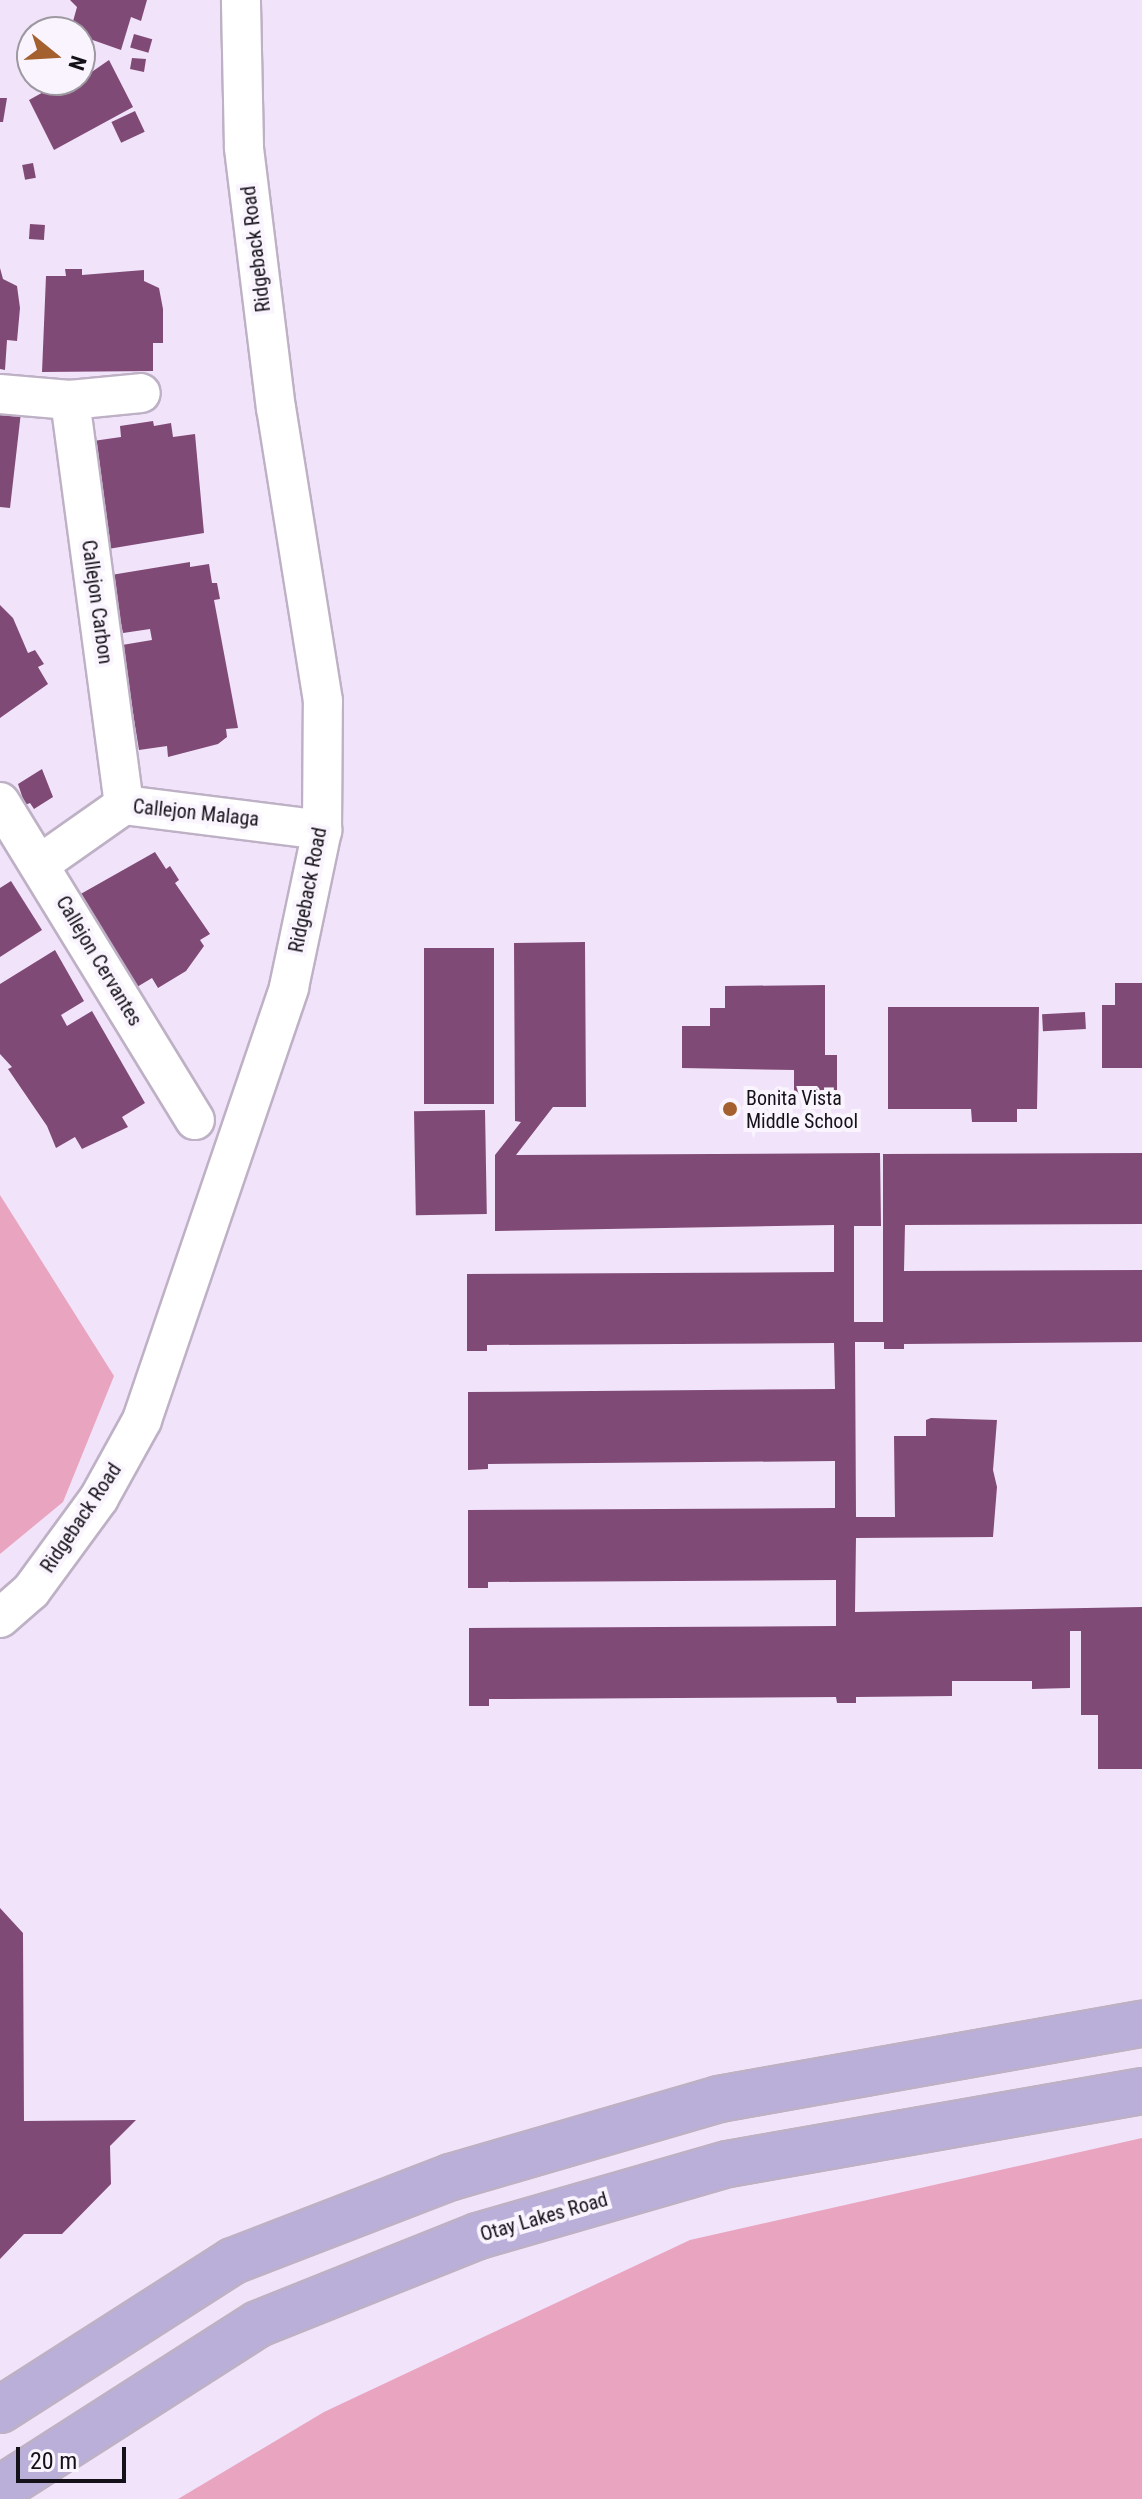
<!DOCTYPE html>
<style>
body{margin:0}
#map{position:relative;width:1142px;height:2499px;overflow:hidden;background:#f1e3f9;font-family:"Roboto Condensed",sans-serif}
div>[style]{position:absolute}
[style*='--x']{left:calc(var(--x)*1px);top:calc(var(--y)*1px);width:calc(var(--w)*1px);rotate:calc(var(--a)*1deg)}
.green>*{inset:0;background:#e9a4bf}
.building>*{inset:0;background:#804a76;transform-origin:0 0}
.roads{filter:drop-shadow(2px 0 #beb1c5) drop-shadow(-2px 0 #beb1c5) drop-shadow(0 2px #beb1c5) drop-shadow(0 -2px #beb1c5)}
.minor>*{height:38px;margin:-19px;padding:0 19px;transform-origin:19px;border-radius:19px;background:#fff}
.major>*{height:44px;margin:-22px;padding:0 22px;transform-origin:22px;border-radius:22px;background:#b9afd9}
.dots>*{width:22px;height:22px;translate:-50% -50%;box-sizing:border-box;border:4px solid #f9f4fd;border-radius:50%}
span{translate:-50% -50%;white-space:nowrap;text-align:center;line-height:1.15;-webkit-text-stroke:8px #f9f4fd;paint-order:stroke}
.street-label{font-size:20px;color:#151118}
.poi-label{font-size:20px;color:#151118}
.left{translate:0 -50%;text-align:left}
.north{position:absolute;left:16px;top:16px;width:80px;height:80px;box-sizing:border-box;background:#f9f4fd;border:2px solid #9e99a1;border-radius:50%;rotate:108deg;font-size:22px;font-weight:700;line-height:32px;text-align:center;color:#151118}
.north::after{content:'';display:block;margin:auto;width:28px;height:36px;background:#a4612f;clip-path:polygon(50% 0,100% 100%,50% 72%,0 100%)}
.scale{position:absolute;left:16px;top:2447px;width:110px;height:36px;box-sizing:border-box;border:4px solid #151118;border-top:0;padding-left:10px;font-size:24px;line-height:28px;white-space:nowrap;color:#151118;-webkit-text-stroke:6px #f9f4fd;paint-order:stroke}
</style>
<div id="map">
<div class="green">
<i style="clip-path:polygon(0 1195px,114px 1376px,63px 1502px,0 1554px)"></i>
<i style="clip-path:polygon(1142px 2138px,1142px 2499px,178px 2499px,324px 2412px,690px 2240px)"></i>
</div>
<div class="building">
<i style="clip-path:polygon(70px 0,147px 0,141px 21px,131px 17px,121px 50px,70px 32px,77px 7px)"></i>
<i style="left:134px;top:34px;width:19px;height:14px;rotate:16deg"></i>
<i style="clip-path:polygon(132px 58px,146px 59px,144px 72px,130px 69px)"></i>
<i style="clip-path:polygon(109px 60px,133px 107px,54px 150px,29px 100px,65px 80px,80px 80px)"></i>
<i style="clip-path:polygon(0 98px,7px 98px,3px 122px,0 122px)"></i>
<i style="left:135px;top:111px;width:23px;height:26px;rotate:65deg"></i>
<i style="left:33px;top:163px;width:15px;height:11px;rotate:79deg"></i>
<i style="left:30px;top:224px;width:15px;height:15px;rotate:4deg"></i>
<i style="clip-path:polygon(0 268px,3px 279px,17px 286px,20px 308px,17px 341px,7px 340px,5px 370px,0 369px)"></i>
<i style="clip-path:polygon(65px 269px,82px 269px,82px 275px,144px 270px,144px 281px,159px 288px,163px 309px,163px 343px,153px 343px,153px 371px,42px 372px,46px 276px,66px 276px)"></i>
<i style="clip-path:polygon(0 410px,21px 412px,10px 508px,0 507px)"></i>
<i style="clip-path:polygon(153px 421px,154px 426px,171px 423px,173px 437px,195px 434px,204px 533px,108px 549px,93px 441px,121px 437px,120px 426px)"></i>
<i style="clip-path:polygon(190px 562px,190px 567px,209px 564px,212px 583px,217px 583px,220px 599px,214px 600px,238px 728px,226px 729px,227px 737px,218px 744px,168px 757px,167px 746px,139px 750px,122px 645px,152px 640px,150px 629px,123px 633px,111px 575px)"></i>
<i style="clip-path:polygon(0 605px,13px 618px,28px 653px,35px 650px,44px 664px,38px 667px,48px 684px,0 718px)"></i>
<i style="clip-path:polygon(42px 769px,53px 797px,34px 809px,30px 803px,25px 805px,18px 784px)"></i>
<i style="clip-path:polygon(155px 852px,166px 869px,170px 866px,179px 880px,175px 883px,210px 934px,200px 940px,204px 946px,186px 971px,158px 988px,152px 978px,127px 993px,70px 900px)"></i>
<i style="clip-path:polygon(11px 881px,42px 930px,0 957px,0 888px)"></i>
<i style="clip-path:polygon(585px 942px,586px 1107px,553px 1107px,516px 1155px,880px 1153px,881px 1226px,854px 1226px,854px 1322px,883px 1322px,883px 1154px,1142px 1153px,1142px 1224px,905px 1225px,904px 1271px,1142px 1270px,1142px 1342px,904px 1344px,904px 1349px,884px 1349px,884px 1342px,855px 1342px,856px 1517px,895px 1517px,894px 1436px,926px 1436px,926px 1420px,931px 1418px,997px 1420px,993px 1470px,997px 1487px,993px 1537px,856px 1538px,855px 1612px,1142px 1607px,1142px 1769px,1098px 1769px,1098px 1715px,1081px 1715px,1081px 1631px,1070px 1631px,1070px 1688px,1032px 1689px,1032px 1681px,952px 1681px,952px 1696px,856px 1697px,856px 1703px,837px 1703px,836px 1697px,489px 1699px,489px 1706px,469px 1706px,469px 1628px,836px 1626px,836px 1580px,488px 1582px,488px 1588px,468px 1588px,468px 1510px,835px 1508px,835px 1461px,488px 1464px,488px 1469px,468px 1470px,468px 1392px,835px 1389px,834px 1343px,487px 1345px,487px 1351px,467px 1351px,467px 1274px,834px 1272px,834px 1225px,495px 1231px,495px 1155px,521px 1122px,515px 1121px,514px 943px)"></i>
<i style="left:494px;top:948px;width:156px;height:70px;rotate:90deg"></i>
<i style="clip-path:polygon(55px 950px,84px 1001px,61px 1015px,67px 1026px,92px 1011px,145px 1103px,122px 1117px,128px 1127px,82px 1149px,75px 1137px,56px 1148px,47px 1126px,8px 1069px,12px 1067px,0 1054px,0 984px)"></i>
<i style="clip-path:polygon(1115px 983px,1142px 983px,1142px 1068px,1102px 1068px,1102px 1005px,1115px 1005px)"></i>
<i style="clip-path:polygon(825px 985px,825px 1055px,837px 1055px,837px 1095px,794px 1096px,794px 1070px,682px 1068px,682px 1026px,710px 1026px,710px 1008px,725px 1008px,725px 986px)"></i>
<i style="clip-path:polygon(888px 1007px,1039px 1007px,1037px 1109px,1017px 1109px,1017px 1122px,972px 1122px,971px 1109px,888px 1109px)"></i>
<i style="left:1085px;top:1012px;width:17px;height:43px;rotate:87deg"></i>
<i style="left:485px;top:1110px;width:104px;height:71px;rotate:89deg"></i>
<i style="clip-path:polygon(0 1908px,23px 1933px,24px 2121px,136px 2120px,110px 2146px,111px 2184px,62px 2234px,24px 2234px,0 2259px)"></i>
</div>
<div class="roads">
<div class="minor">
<i style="--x:0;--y:394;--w:70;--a:4.9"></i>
<i style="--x:70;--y:400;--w:71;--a:-5.6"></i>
<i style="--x:70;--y:400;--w:409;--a:82.4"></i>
<i style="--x:0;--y:802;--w:373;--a:58.5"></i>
<i style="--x:40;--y:864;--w:103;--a:-35.1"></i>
<i style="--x:124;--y:805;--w:200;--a:7.2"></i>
<i style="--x:0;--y:1618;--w:41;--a:-41.1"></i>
<i style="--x:31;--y:1591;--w:115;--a:-53.8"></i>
<i style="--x:99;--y:1498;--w:89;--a:-61.1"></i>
<i style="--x:142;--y:1420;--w:457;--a:-71.2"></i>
<i style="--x:289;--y:987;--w:160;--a:-78.1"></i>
<i style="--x:322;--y:830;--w:129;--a:-89.6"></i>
<i style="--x:323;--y:701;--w:296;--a:-99.1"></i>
<i style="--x:276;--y:409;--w:264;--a:-97"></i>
<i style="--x:244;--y:147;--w:147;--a:-91.2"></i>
</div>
<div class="major">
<i style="--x:0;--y:2410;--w:277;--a:-32.6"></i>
<i style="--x:233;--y:2261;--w:234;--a:-21.1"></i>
<i style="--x:451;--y:2177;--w:279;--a:-16.2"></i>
<i style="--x:719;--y:2099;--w:430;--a:-10.1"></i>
<i style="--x:0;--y:2489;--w:306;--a:-32.6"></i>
<i style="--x:258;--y:2324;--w:237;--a:-21.8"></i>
<i style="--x:478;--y:2236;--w:260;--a:-16.1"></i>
<i style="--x:728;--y:2164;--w:420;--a:-10"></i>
</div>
</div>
<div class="dots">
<i style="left:730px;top:1109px;background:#a4612f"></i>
</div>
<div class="street-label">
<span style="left:256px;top:249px;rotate:-97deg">Ridgeback Road</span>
<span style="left:97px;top:602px;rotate:82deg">Callejon Carbon</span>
<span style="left:196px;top:813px;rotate:6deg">Callejon Malaga</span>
<span style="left:308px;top:890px;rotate:-79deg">Ridgeback Road</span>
<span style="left:99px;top:961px;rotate:59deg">Callejon Cervantes</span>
<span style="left:81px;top:1518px;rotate:-56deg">Ridgeback Road</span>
<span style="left:544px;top:2217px;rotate:-16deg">Otay Lakes Road</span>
</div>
<div class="poi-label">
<span class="left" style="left:746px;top:1110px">Bonita Vista<br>Middle School</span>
</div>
<div class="north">N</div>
<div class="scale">20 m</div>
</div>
